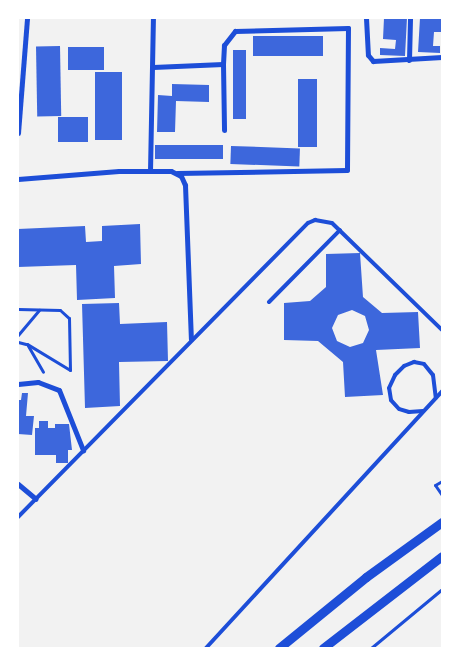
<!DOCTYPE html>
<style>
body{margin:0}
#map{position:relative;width:460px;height:666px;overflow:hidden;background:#f2f2f2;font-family:"Fira Sans Condensed",sans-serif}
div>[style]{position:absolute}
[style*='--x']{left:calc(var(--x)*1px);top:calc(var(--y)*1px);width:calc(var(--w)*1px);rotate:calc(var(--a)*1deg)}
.building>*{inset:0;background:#3d67dc;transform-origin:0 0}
.path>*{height:3px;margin:-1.5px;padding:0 1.5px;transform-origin:1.5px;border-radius:1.5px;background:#1d4ed8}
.service>*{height:4px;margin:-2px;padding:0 2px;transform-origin:2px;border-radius:2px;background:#1d4ed8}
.minor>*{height:5px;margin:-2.5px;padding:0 2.5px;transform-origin:2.5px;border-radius:2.5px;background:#1d4ed8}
.tertiary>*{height:9px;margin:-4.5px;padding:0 4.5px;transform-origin:4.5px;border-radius:4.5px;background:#1d4ed8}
span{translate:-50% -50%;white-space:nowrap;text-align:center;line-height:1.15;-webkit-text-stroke:4px #fff;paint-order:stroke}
.frame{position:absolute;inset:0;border:19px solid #fff;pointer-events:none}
</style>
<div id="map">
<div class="building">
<i style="clip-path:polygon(384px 18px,407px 18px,405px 56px,380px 55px,380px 48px,395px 49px,396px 40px,383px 39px)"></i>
<i style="clip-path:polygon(420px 18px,442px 18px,442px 32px,434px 32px,433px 46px,440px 46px,440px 53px,418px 52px)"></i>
<i style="left:253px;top:36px;width:70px;height:20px"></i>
<i style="left:60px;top:46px;width:70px;height:24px;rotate:89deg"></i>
<i style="left:68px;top:47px;width:36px;height:23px"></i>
<i style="left:233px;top:50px;width:13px;height:69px"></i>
<i style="left:95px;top:72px;width:27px;height:68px"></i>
<i style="left:298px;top:79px;width:19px;height:68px"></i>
<i style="clip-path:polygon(172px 84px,209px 85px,209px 102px,176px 101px,175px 132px,157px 132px,158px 95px,172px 96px)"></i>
<i style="left:58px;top:117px;width:30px;height:25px"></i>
<i style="left:223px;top:145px;width:14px;height:68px;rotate:90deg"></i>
<i style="left:231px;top:146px;width:69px;height:18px;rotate:2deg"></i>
<i style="clip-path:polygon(140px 224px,141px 264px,114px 266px,115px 298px,77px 300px,76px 265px,18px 267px,18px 229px,85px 226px,86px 242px,102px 241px,102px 226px)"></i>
<i style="clip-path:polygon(evenodd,360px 253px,363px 297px,382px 313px,418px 312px,420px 348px,376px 350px,383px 395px,345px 397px,343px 362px,318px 341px,284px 340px,284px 303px,310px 301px,326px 287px,326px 254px,360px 253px,352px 310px,365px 316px,369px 330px,363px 343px,350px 347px,337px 341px,332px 328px,338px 315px,352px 310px)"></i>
<i style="clip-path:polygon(119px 303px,120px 324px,167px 322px,168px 361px,119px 362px,120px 406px,85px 408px,82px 304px)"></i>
<i style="clip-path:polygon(22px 393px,28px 393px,26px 416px,34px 416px,32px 435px,18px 434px,18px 400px,21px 400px)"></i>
<i style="clip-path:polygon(39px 421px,48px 421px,48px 428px,55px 428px,55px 424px,69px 424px,72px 450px,68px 450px,68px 463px,56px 463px,56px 455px,35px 455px,35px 428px,39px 428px)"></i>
</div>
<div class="path">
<i style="--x:18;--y:309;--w:42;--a:1.4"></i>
<i style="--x:60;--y:310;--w:12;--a:42"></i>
<i style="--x:69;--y:318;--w:52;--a:88.9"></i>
<i style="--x:70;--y:370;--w:50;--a:-148.8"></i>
<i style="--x:27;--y:344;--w:32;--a:60"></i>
<i style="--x:18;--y:335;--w:33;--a:-50"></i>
<i style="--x:18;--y:342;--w:8;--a:14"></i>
<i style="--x:442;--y:481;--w:8;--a:150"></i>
<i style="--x:435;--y:485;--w:12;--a:55"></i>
<i style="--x:371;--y:648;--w:92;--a:-39.7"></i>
</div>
<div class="service">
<i style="--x:269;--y:302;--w:101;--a:-45.4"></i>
<i style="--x:423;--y:411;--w:14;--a:176"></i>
<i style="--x:409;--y:412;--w:10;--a:-163"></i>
<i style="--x:399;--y:409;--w:12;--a:-132"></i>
<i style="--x:391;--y:400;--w:12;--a:-99"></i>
<i style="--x:389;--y:388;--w:14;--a:-65"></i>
<i style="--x:395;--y:375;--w:13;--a:-45"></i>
<i style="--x:404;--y:366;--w:11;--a:-22"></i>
<i style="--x:414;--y:362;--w:10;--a:11"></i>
<i style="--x:424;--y:364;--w:14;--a:51"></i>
<i style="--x:433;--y:375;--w:23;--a:83"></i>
<i style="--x:18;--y:517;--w:413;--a:-45.4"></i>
<i style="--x:308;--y:223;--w:8;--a:-23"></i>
<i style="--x:315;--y:220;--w:17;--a:10"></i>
<i style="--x:332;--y:223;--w:153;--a:44.2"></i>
<i style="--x:206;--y:648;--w:349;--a:-47.4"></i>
</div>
<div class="minor">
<i style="--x:366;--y:18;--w:37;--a:87"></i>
<i style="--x:368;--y:55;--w:8;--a:50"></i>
<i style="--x:373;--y:61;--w:69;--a:-3.3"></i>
<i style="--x:409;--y:60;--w:42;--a:-88.6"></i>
<i style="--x:153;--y:67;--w:70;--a:-2.5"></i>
<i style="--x:223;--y:64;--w:66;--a:89.1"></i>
<i style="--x:18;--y:133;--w:115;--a:-85.5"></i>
<i style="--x:150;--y:171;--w:153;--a:-88.9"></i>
<i style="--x:177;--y:173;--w:170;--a:-1"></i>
<i style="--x:347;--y:170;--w:142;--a:-89.6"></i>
<i style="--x:348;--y:28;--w:113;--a:178.5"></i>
<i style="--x:235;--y:31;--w:18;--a:128"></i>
<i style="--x:224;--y:45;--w:19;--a:93"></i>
<i style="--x:18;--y:179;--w:101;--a:-4.5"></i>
<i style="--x:119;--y:171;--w:52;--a:0"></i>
<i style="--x:171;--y:171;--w:11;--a:27"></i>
<i style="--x:181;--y:176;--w:10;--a:66"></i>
<i style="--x:185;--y:185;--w:154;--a:87.8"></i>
<i style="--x:18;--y:384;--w:20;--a:-6"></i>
<i style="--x:38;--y:382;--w:22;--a:21"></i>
<i style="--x:59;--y:390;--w:65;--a:68.2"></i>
<i style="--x:18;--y:484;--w:23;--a:40"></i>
</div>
<div class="tertiary">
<i style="--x:279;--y:648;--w:112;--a:-39.2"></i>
<i style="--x:366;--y:577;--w:94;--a:-35.9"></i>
<i style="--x:323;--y:648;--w:150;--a:-37.7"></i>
</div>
<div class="frame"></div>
</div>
